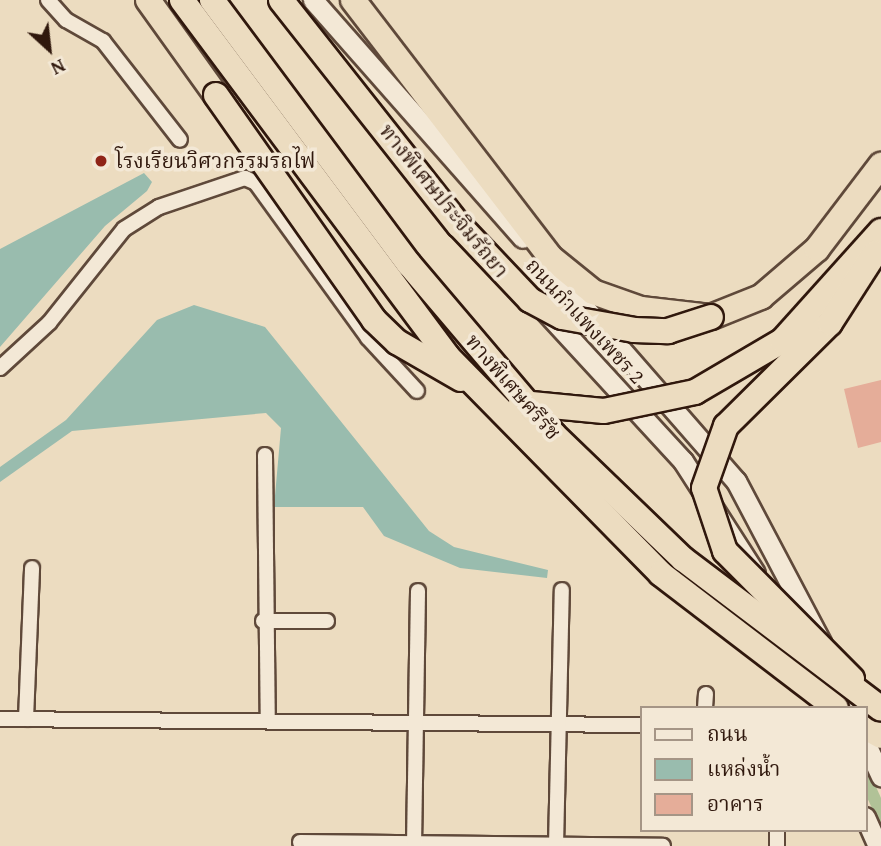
<!DOCTYPE html>
<meta charset="utf-8">
<style>
body{margin:0}
#map{position:relative;width:881px;height:846px;overflow:hidden;background:#ecdcc0;font-family:"Gentium Book Plus","Noto Serif Thai",serif}
div>[style]{position:absolute}
[style*='--x']{left:calc(var(--x)*1px);top:calc(var(--y)*1px);width:calc(var(--w)*1px);rotate:calc(var(--a)*1deg)}
.green>*{inset:0;background:#b1c297}
.water>*{inset:0;background:#99bcae}
.building>*{inset:0;background:#e5ad99}
.roads{filter:drop-shadow(2px 0 #5f493a) drop-shadow(-2px 0 #5f493a) drop-shadow(0 2px #5f493a) drop-shadow(0 -2px #5f493a)}
.minor>*{height:14px;margin:-7px;padding:0 7px;transform-origin:7px;border-radius:7px;background:#f3e8d6}
.secondary>*{height:19px;margin:-9.5px;padding:0 9.5px;transform-origin:9.5px;border-radius:9.5px;background:#f3e8d6}
.motorway>*{height:24px;margin:-12px;padding:0 12px;transform-origin:12px;border-radius:12px;background:#ecdcc0}
.bridges{filter:drop-shadow(2px 0 #30180d) drop-shadow(-2px 0 #30180d) drop-shadow(0 2px #30180d) drop-shadow(0 -2px #30180d)}
.motorway-bridge>*{height:24px;margin:-12px;padding:0 12px;transform-origin:12px;border-radius:12px;background:#ecdcc0}
.dots>*{width:19px;height:19px;translate:-50% -50%;box-sizing:border-box;border:4px solid #f3e8d6;border-radius:50%}
span{translate:-50% -50%;white-space:nowrap;text-align:center;line-height:1.15;-webkit-text-stroke:7px #f3e8d6;paint-order:stroke}
.poi-label{font-size:21px;color:#30180d}
.left{translate:0 -50%;text-align:left}
.street-label{font-size:21px;color:#30180d}
.legend{position:absolute;left:640px;top:706px;width:228px;height:126px;box-sizing:border-box;background:#f3e8d6;border:2px solid #a59586;margin:0;padding:9px 12px;list-style:none;font-size:21px;color:#30180d}
.legend li{display:flex;align-items:center;gap:14px;height:35px}
.legend b{width:35px;border:2px solid #a59586}
.north{position:absolute;left:14px;top:14px;width:70px;height:70px;-webkit-text-stroke:5px #f3e8d6;paint-order:stroke;rotate:153deg;font-size:19px;font-weight:700;line-height:28px;text-align:center;color:#30180d}
.north::after{content:'';display:block;margin:auto;width:24px;height:32px;background:#30180d;clip-path:polygon(50% 0,100% 100%,50% 72%,0 100%)}
</style>
<div id="map">
<div class="green">
<i style="clip-path:polygon(865px 762px,881px 798px,881px 828px,865px 793px)"></i>
</div>
<div class="water">
<i style="clip-path:polygon(144px 173px,152px 182px,147px 191px,105px 226px,0 347px,0 249px)"></i>
<i style="clip-path:polygon(194px 305px,265px 327px,429px 531px,454px 547px,548px 570px,547px 578px,460px 568px,384px 536px,363px 507px,274px 507px,281px 428px,266px 413px,72px 431px,0 482px,0 467px,66px 420px,157px 320px)"></i>
</div>
<div class="building">
<i style="clip-path:polygon(881px 380px,881px 442px,858px 448px,844px 389px)"></i>
</div>
<div class="roads">
<div class="minor">
<i style="--x:48;--y:0;--w:27;--a:48"></i>
<i style="--x:66;--y:20;--w:43;--a:29.6"></i>
<i style="--x:103;--y:41;--w:125;--a:52.1"></i>
<i style="--x:0;--y:368;--w:67;--a:-42.6"></i>
<i style="--x:49;--y:323;--w:120;--a:-51.4"></i>
<i style="--x:124;--y:229;--w:41;--a:-32.2"></i>
<i style="--x:159;--y:207;--w:91;--a:-18.6"></i>
<i style="--x:245;--y:178;--w:12;--a:24"></i>
<i style="--x:256;--y:183;--w:191;--a:54.1"></i>
<i style="--x:368;--y:338;--w:72;--a:47.2"></i>
<i style="--x:265;--y:455;--w:266;--a:89.4"></i>
<i style="--x:263;--y:621;--w:64;--a:0"></i>
<i style="--x:705;--y:708;--w:14;--a:-86"></i>
<i style="--x:0;--y:719;--w:641;--a:0.54"></i>
<i style="--x:26;--y:719;--w:151;--a:-87.7"></i>
<i style="--x:300;--y:842;--w:363;--a:0.6"></i>
<i style="--x:414;--y:846;--w:255;--a:-89.1"></i>
<i style="--x:556;--y:846;--w:256;--a:-88.7"></i>
<i style="--x:777;--y:846;--w:16;--a:-90"></i>
</div>
<div class="secondary">
<i style="--x:313;--y:0;--w:317;--a:48.6"></i>
<i style="--x:550;--y:268;--w:283;--a:48.9"></i>
<i style="--x:736;--y:481;--w:184;--a:62.2"></i>
<i style="--x:545;--y:311;--w:204;--a:47.4"></i>
<i style="--x:683;--y:461;--w:133;--a:57.3"></i>
<i style="--x:835;--y:675;--w:36;--a:66"></i>
<i style="--x:865;--y:742;--w:38;--a:65"></i>
<i style="--x:865;--y:817;--w:32;--a:66"></i>
</div>
<div class="motorway">
<i style="--x:148;--y:0;--w:117;--a:54.4"></i>
<i style="--x:353;--y:0;--w:324;--a:52.5"></i>
<i style="--x:550;--y:257;--w:55;--a:39.1"></i>
<i style="--x:593;--y:292;--w:51;--a:19.5"></i>
<i style="--x:641;--y:309;--w:70;--a:6.5"></i>
<i style="--x:711;--y:317;--w:54;--a:-21.8"></i>
<i style="--x:761;--y:297;--w:74;--a:-40.6"></i>
<i style="--x:817;--y:249;--w:106;--a:-52.7"></i>
<i style="--x:865;--y:727;--w:18;--a:29"></i>
</div>
</div>
<div class="bridges">
<div class="motorway-bridge">
<i style="--x:182;--y:0;--w:444;--a:53.3"></i>
<i style="--x:447;--y:356;--w:305;--a:45.5"></i>
<i style="--x:661;--y:574;--w:220;--a:37.4"></i>
<i style="--x:212;--y:0;--w:329;--a:53.3"></i>
<i style="--x:409;--y:264;--w:224;--a:49.7"></i>
<i style="--x:554;--y:435;--w:179;--a:43.9"></i>
<i style="--x:683;--y:559;--w:248;--a:37.1"></i>
<i style="--x:281;--y:0;--w:287;--a:51.7"></i>
<i style="--x:459;--y:225;--w:103;--a:46.6"></i>
<i style="--x:530;--y:300;--w:36;--a:28"></i>
<i style="--x:562;--y:317;--w:73;--a:10.2"></i>
<i style="--x:634;--y:330;--w:34;--a:2"></i>
<i style="--x:668;--y:331;--w:45;--a:-18"></i>
<i style="--x:216;--y:95;--w:275;--a:54.9"></i>
<i style="--x:374;--y:320;--w:32;--a:44"></i>
<i style="--x:397;--y:342;--w:74;--a:30"></i>
<i style="--x:521;--y:403;--w:83;--a:5.5"></i>
<i style="--x:604;--y:411;--w:93;--a:-11.8"></i>
<i style="--x:695;--y:392;--w:101;--a:-30.4"></i>
<i style="--x:782;--y:341;--w:148;--a:-48"></i>
<i style="--x:852;--y:679;--w:180;--a:-134.8"></i>
<i style="--x:725;--y:551;--w:66;--a:-108.4"></i>
<i style="--x:704;--y:488;--w:66;--a:-70.5"></i>
<i style="--x:726;--y:426;--w:146;--a:-44.7"></i>
<i style="--x:830;--y:323;--w:83;--a:-57.3"></i>
</div>
</div>
<div class="dots">
<i style="left:101px;top:161px;background:#8f2418"></i>
</div>
<div class="poi-label">
<span class="left" style="left:115px;top:161px">โรงเรียนวิศวกรรมรถไฟ</span>
</div>
<div class="street-label">
<span style="left:444px;top:201px;rotate:51deg">ทางพิเศษประจิมรัถยา</span>
<span style="left:585px;top:321px;rotate:47deg">ถนนกำแพงเพชร 2</span>
<span style="left:513px;top:387px;rotate:49deg">ทางพิเศษศรีรัช</span>
</div>
<ul class="legend">
<li><b style="height:9px;background:#f3e8d6"></b>ถนน</li>
<li><b style="height:19px;background:#99bcae"></b>แหล่งน้ำ</li>
<li><b style="height:19px;background:#e5ad99"></b>อาคาร</li>
</ul>
<div class="north">N</div>
</div>
